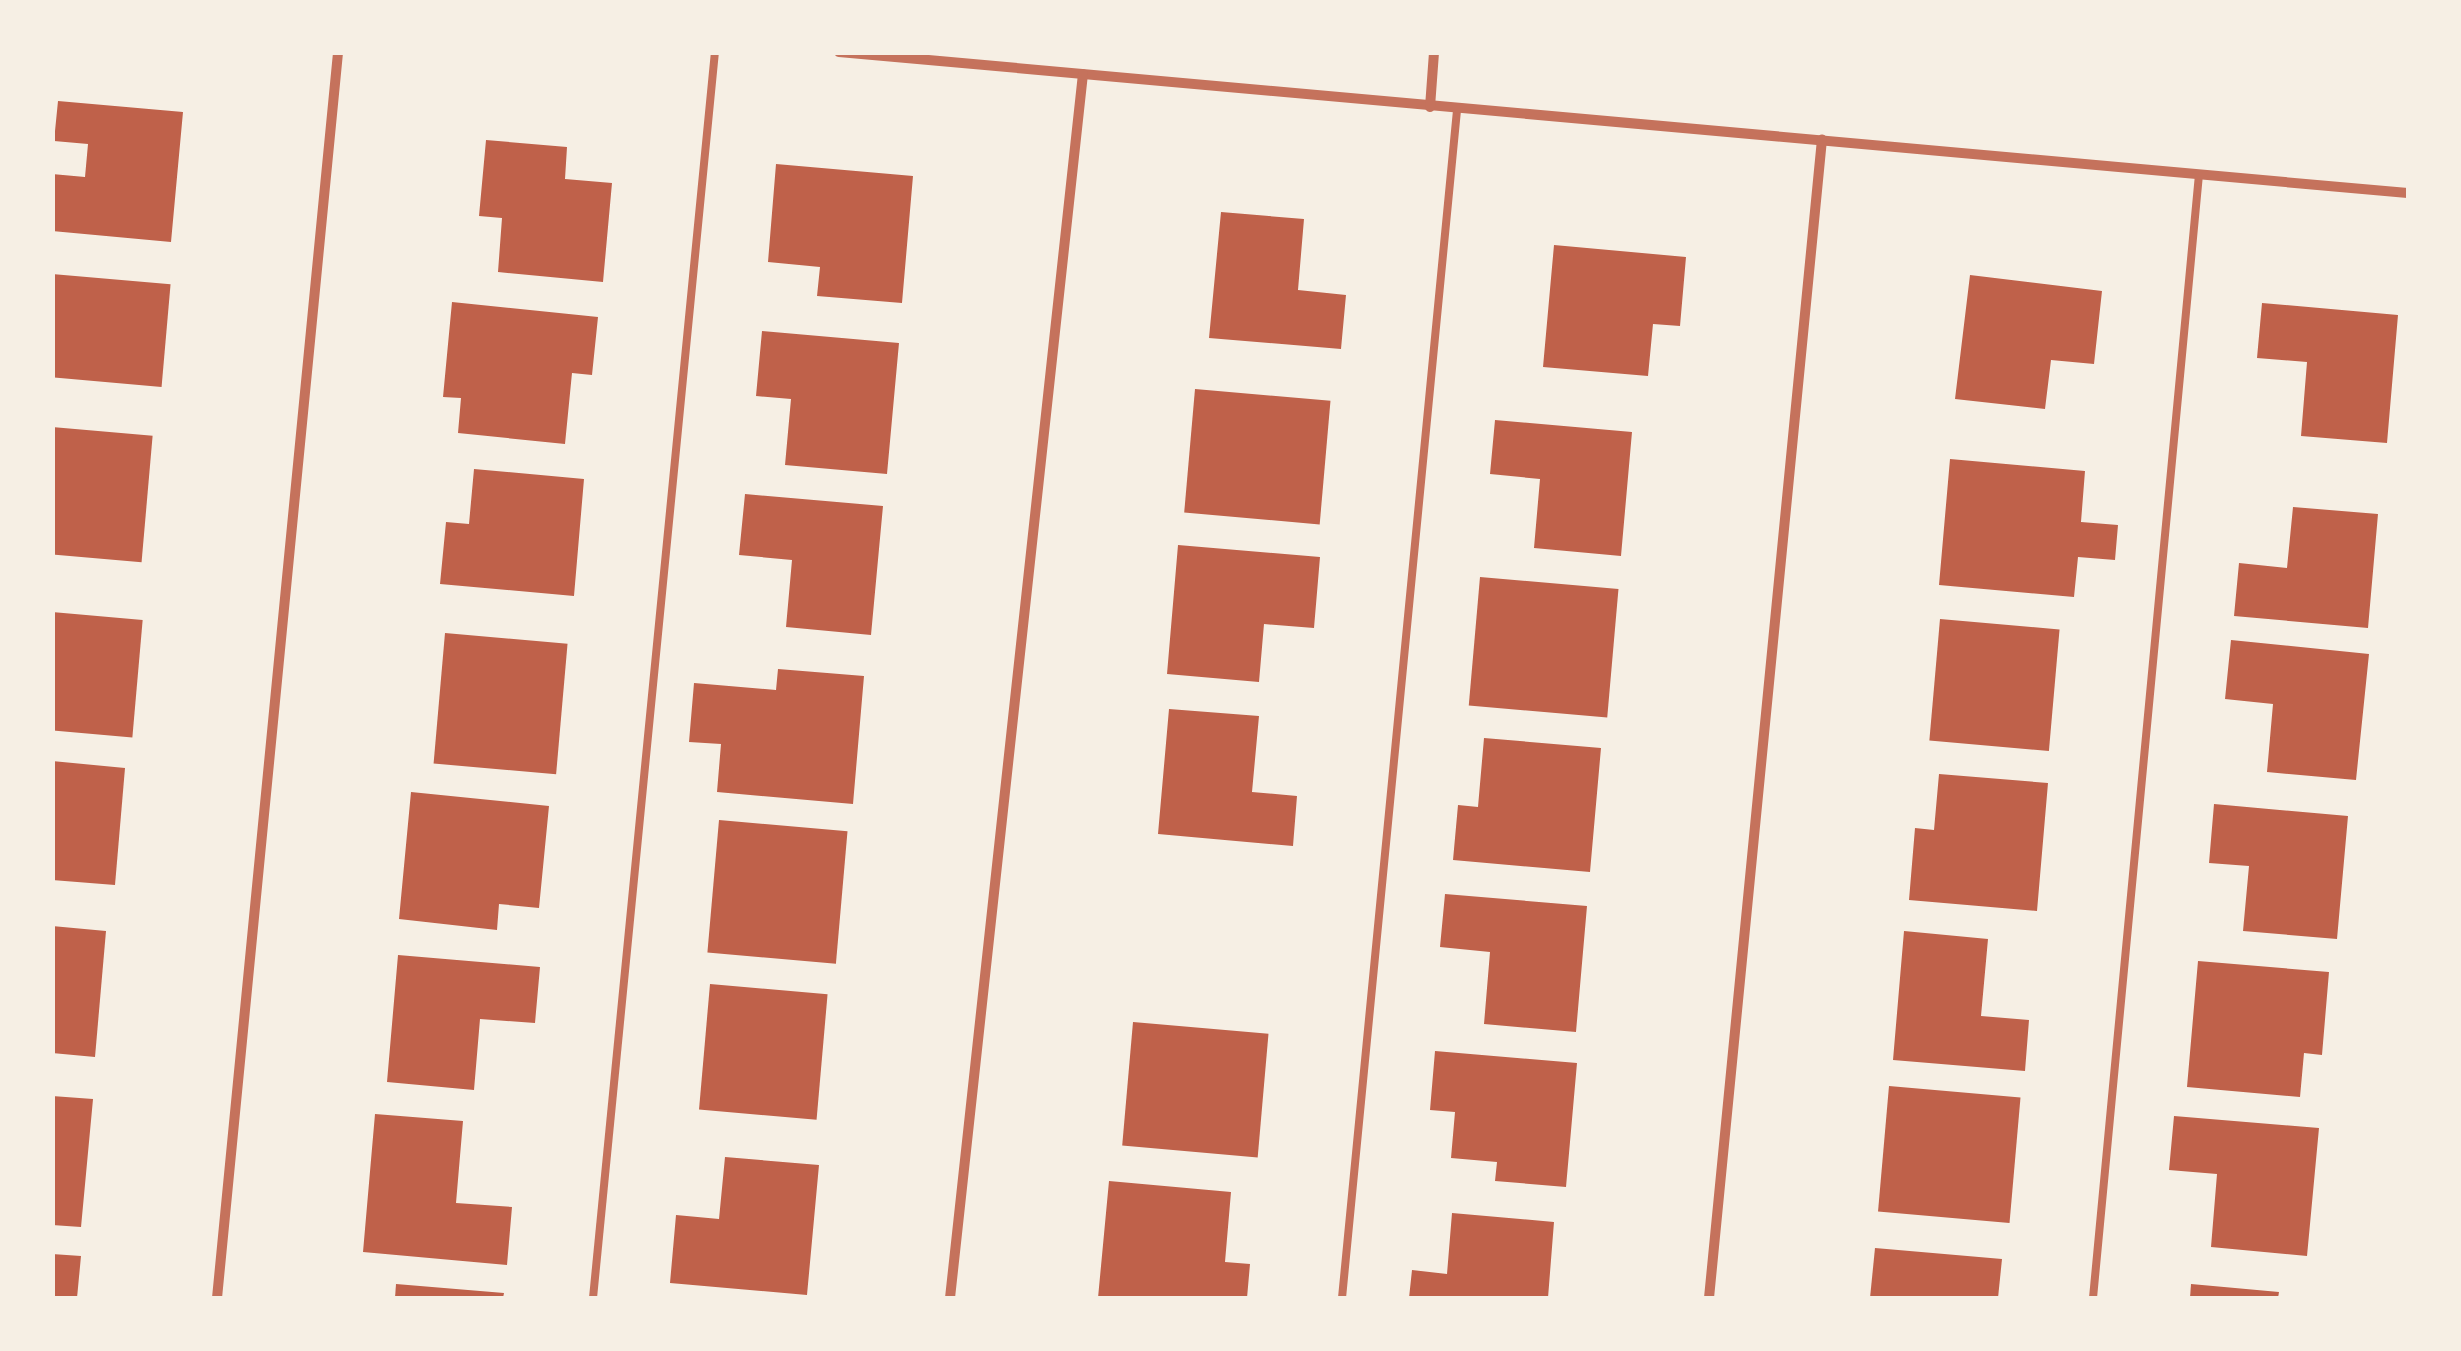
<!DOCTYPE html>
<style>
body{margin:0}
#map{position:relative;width:2461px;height:1351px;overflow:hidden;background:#f6efe4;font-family:Rubik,sans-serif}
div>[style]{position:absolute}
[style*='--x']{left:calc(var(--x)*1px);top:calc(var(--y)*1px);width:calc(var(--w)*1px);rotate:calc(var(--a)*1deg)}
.building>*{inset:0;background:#bf614a;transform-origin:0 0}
.service>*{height:8px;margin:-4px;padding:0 4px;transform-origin:4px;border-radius:4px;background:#c5725c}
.minor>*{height:10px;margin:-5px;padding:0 5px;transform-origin:5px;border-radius:5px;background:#c5725c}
span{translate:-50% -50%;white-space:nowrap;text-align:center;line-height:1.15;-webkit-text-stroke:8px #f6efe4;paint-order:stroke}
.frame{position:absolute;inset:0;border:55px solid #f6efe4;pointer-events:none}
</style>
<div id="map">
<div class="building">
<i style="clip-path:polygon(58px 101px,183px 112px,171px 242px,52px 231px,52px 174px,85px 177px,88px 144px,54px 141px)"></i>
<i style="clip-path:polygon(486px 140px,567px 147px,565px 179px,612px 183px,603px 282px,498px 272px,502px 218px,479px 216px)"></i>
<i style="clip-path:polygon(776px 164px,913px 176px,902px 303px,817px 296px,820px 267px,768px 262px)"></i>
<i style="clip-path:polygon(1221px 212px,1304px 219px,1298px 290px,1346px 295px,1341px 349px,1209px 338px)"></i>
<i style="clip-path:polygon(1554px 245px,1686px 257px,1680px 326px,1653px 324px,1648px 376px,1543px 367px)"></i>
<i style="left:52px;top:274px;width:119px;height:103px;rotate:5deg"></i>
<i style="clip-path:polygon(1970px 275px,2102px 291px,2094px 364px,2051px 360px,2045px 409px,1955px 399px)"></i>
<i style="clip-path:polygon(452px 302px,598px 317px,592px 375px,572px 373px,565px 444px,458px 433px,461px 398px,443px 397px)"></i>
<i style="clip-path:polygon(2262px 303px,2398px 315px,2387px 443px,2301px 436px,2307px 362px,2257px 358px)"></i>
<i style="clip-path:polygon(762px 331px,899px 343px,887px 474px,785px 465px,791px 399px,756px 396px)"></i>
<i style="left:1195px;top:389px;width:136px;height:124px;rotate:5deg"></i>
<i style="clip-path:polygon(1495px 420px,1632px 432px,1621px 556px,1534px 548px,1540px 479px,1490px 474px)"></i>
<i style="left:52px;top:427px;width:101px;height:127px;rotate:5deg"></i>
<i style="clip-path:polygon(1950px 459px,2085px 471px,2081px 522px,2118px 525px,2115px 560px,2078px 557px,2074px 597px,1939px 585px)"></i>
<i style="clip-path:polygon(474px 469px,584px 479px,574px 596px,440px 584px,446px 522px,469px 524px)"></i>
<i style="clip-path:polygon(745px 494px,883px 506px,871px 635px,786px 627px,792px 560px,739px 555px)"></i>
<i style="clip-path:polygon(2293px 507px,2378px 514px,2368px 628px,2234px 616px,2239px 563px,2287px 568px)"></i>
<i style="clip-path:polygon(1178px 545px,1320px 557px,1314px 628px,1264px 624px,1259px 682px,1167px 674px)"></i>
<i style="left:1480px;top:577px;width:139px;height:129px;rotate:5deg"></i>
<i style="left:52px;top:612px;width:91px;height:118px;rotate:5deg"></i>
<i style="left:1940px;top:619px;width:120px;height:122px;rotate:5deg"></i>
<i style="left:445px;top:633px;width:123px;height:131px;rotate:5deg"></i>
<i style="clip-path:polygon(2231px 640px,2369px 654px,2356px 780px,2267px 772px,2273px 704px,2225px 699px)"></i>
<i style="clip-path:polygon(778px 669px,864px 676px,853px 804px,717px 792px,721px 744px,689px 742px,694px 683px,776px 690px)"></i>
<i style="clip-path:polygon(1169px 709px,1259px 716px,1252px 792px,1297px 796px,1293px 846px,1158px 834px)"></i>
<i style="clip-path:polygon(1484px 738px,1601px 748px,1590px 872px,1453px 860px,1458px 805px,1478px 807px)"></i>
<i style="clip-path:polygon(52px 761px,125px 768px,115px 885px,52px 880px)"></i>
<i style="clip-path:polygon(1939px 774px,2048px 783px,2037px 911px,1909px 900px,1915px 828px,1934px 830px)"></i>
<i style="clip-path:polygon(411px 792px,549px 806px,539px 908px,499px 904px,497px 930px,399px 919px)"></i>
<i style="clip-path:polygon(2214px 804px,2348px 816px,2337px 939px,2243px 931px,2249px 866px,2209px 863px)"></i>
<i style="left:719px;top:820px;width:129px;height:133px;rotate:5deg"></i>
<i style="clip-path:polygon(1445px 894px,1587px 906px,1576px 1032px,1484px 1024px,1490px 952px,1440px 947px)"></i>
<i style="clip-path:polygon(52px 926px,106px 931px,95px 1057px,52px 1053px)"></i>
<i style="clip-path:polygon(1904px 931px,1988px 939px,1981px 1016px,2029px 1020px,2025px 1071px,1893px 1060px)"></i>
<i style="clip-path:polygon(398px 955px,540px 967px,535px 1023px,480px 1019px,474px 1090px,387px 1082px)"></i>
<i style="clip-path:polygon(2198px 961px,2329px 972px,2322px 1055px,2304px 1053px,2300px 1097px,2187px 1087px)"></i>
<i style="left:710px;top:984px;width:118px;height:126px;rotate:5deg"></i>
<i style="left:1133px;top:1022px;width:136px;height:124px;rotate:5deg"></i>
<i style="clip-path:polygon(1435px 1051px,1577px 1063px,1566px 1187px,1495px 1181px,1497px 1162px,1451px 1158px,1455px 1112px,1430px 1110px)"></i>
<i style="left:1889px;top:1086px;width:132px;height:126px;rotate:5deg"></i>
<i style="clip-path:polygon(52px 1096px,93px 1099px,81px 1227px,52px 1225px)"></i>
<i style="clip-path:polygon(375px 1114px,463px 1121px,456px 1203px,512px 1207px,507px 1265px,363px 1252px)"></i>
<i style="clip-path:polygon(2174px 1116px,2319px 1128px,2307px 1256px,2211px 1247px,2217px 1174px,2169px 1170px)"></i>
<i style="clip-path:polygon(725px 1157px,819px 1165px,807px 1295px,670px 1283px,676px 1215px,719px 1219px)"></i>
<i style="clip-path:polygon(1109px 1181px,1231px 1192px,1225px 1262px,1250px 1264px,1247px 1298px,1098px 1298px)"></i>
<i style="clip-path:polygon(1452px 1213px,1554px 1222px,1548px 1298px,1409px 1298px,1412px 1270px,1447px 1274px)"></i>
<i style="clip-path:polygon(1875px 1248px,2002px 1259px,1998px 1298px,1870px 1298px)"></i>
<i style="clip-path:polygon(52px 1254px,81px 1256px,77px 1298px,52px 1298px)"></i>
<i style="clip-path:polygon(396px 1284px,504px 1293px,503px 1298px,395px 1298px)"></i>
<i style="clip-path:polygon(2191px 1284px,2279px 1292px,2278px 1298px,2190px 1298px)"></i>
</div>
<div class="service">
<i style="--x:593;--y:1298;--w:1252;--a:-84.41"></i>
<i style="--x:1342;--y:1298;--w:1194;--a:-84.47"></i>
<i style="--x:2093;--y:1298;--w:1128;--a:-84.61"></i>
</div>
<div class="minor">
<i style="--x:839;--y:52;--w:1575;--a:5.14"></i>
<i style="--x:1430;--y:107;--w:55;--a:-85.8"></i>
<i style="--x:217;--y:1298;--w:1252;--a:-84.45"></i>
<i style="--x:950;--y:1298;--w:1231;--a:-83.8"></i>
<i style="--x:1709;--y:1298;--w:1164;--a:-84.43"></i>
</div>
<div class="frame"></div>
</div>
